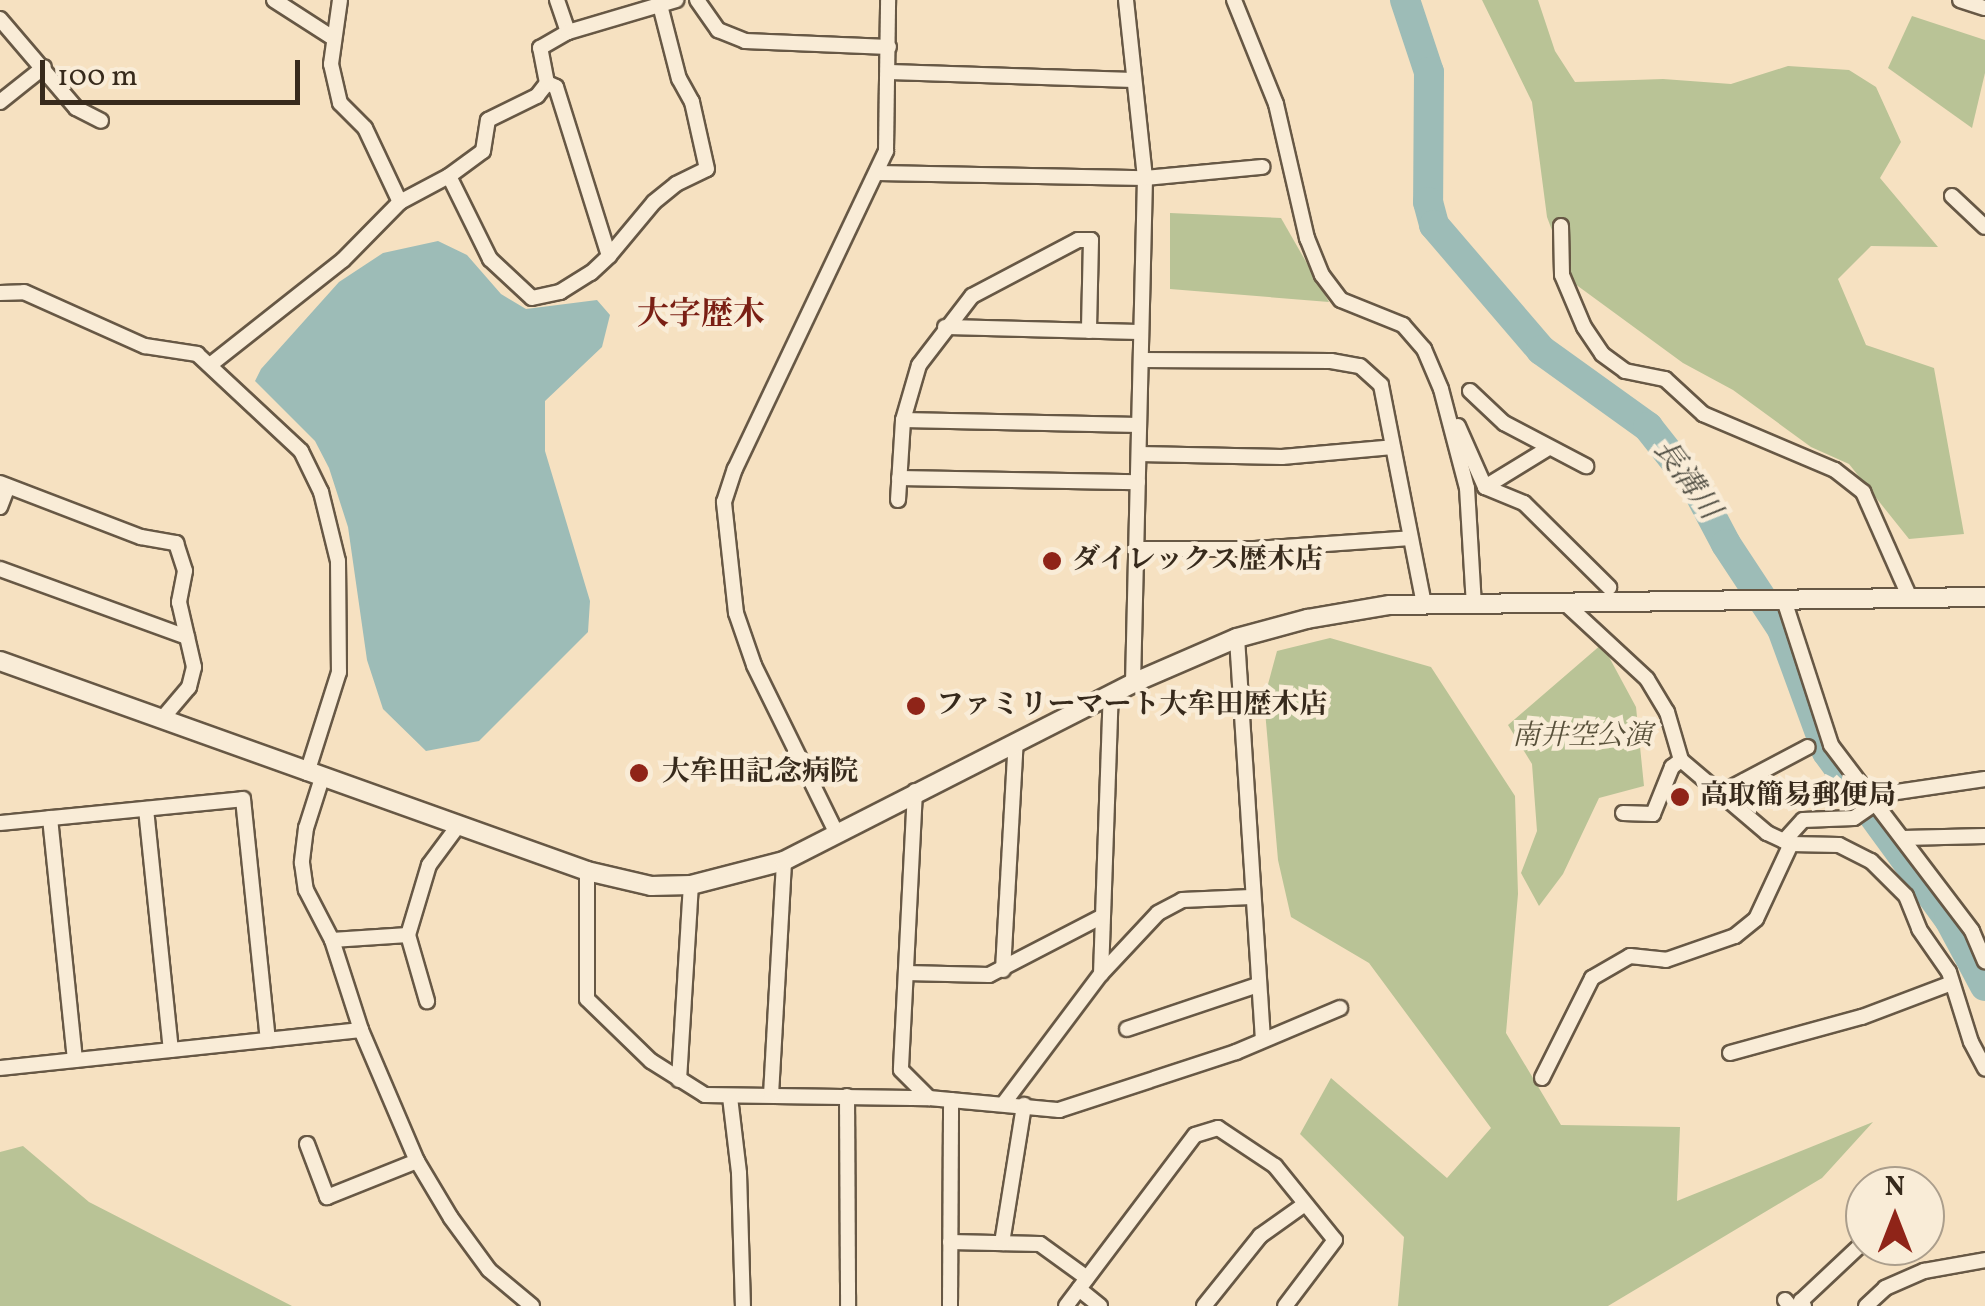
<!DOCTYPE html>
<meta charset="utf-8">
<style>
body{margin:0}
#map{position:relative;width:1985px;height:1306px;overflow:hidden;background:#f6e1c1;font-family:Vollkorn,"Noto Serif JP",serif}
div>[style]{position:absolute}
[style*='--x']{left:calc(var(--x)*1px);top:calc(var(--y)*1px);width:calc(var(--w)*1px);rotate:calc(var(--a)*1deg)}
.green>*{inset:0;background:#b9c396}
.water>*{inset:0;background:#9dbcb7}
.river>*{height:30px;margin:-15px;padding:0 15px;transform-origin:15px;border-radius:15px;background:#9dbcb7}
.roads{filter:drop-shadow(2px 0 #675845) drop-shadow(-2px 0 #675845) drop-shadow(0 2px #675845) drop-shadow(0 -2px #675845)}
.minor>*{height:14px;margin:-7px;padding:0 7px;transform-origin:7px;border-radius:7px;background:#f9ecd7}
.tertiary>*{height:18px;margin:-9px;padding:0 9px;transform-origin:9px;border-radius:9px;background:#f9ecd7}
.dots>*{width:28px;height:28px;translate:-50% -50%;box-sizing:border-box;border:5px solid #f9ecd7;border-radius:50%}
span{translate:-50% -50%;white-space:nowrap;text-align:center;line-height:1.15;-webkit-text-stroke:9px #f9ecd7;paint-order:stroke}
.poi-label{font-size:28px;color:#372a1c;font-weight:700}
.left{translate:0 -50%;text-align:left}
.park-label{font-size:28px;color:#58503a;font-style:italic}
.water-label{font-size:30px;color:#504e43;font-style:italic}
.quarter-label{font-size:32px;color:#7a1f14;font-weight:700}
.north{position:absolute;left:1845px;top:1166px;width:100px;height:100px;box-sizing:border-box;background:#f9ecd7;border:2px solid #ab9e8c;border-radius:50%;rotate:0deg;font-size:28px;font-weight:700;line-height:40px;text-align:center;color:#372a1c}
.north::after{content:'';display:block;margin:auto;width:35px;height:45px;background:#8f2418;clip-path:polygon(50% 0,100% 100%,50% 72%,0 100%)}
.scale{position:absolute;left:40px;top:60px;width:260px;height:45px;box-sizing:border-box;border:5px solid #372a1c;border-top:0;padding-left:12px;font-size:30px;line-height:35px;white-space:nowrap;color:#372a1c;-webkit-text-stroke:8px #f9ecd7;paint-order:stroke}
</style>
<div id="map">
<div class="green">
<i style="clip-path:polygon(1482px 0,1538px 0,1555px 51px,1575px 82px,1663px 79px,1731px 84px,1788px 66px,1849px 70px,1876px 87px,1901px 142px,1880px 178px,1938px 247px,1871px 246px,1838px 279px,1866px 345px,1934px 368px,1964px 534px,1909px 539px,1849px 464px,1811px 447px,1733px 390px,1683px 363px,1571px 281px,1547px 217px,1532px 102px)"></i>
<i style="clip-path:polygon(1912px 16px,1985px 40px,1985px 73px,1972px 128px,1888px 68px)"></i>
<i style="clip-path:polygon(1170px 213px,1281px 218px,1329px 302px,1170px 289px)"></i>
<i style="clip-path:polygon(1330px 638px,1431px 667px,1515px 796px,1518px 894px,1506px 1033px,1561px 1125px,1680px 1127px,1677px 1201px,1873px 1122px,1822px 1178px,1608px 1306px,1398px 1306px,1404px 1237px,1300px 1134px,1331px 1078px,1447px 1178px,1491px 1128px,1369px 963px,1291px 917px,1278px 860px,1264px 699px,1277px 651px)"></i>
<i style="clip-path:polygon(1602px 644px,1636px 707px,1644px 786px,1599px 798px,1563px 874px,1539px 906px,1521px 873px,1537px 831px,1532px 764px,1508px 725px)"></i>
<i style="clip-path:polygon(23px 1146px,89px 1202px,292px 1306px,0 1306px,0 1152px)"></i>
</div>
<div class="water">
<i style="clip-path:polygon(438px 241px,467px 255px,501px 294px,526px 309px,597px 300px,610px 315px,602px 347px,545px 401px,545px 451px,590px 601px,588px 632px,479px 741px,426px 751px,383px 709px,367px 660px,348px 527px,329px 468px,315px 441px,255px 381px,261px 369px,339px 282px,383px 253px)"></i>
</div>
<div class="river">
<i style="--x:1405;--y:0;--w:76;--a:71.6"></i>
<i style="--x:1429;--y:72;--w:130;--a:90.4"></i>
<i style="--x:1428;--y:202;--w:24;--a:75"></i>
<i style="--x:1434;--y:225;--w:165;--a:49.4"></i>
<i style="--x:1541;--y:350;--w:132;--a:35.7"></i>
<i style="--x:1648;--y:427;--w:79;--a:51.7"></i>
<i style="--x:1697;--y:489;--w:62;--a:62.2"></i>
<i style="--x:1726;--y:544;--w:102;--a:56.6"></i>
<i style="--x:1782;--y:629;--w:131;--a:69.9"></i>
<i style="--x:1827;--y:752;--w:207;--a:53.9"></i>
<i style="--x:1949;--y:919;--w:76;--a:61.8"></i>
</div>
<div class="roads">
<div class="minor">
<i style="--x:274;--y:0;--w:70;--a:32.8"></i>
<i style="--x:340;--y:0;--w:65;--a:98"></i>
<i style="--x:331;--y:64;--w:40;--a:77"></i>
<i style="--x:340;--y:103;--w:35;--a:45"></i>
<i style="--x:365;--y:128;--w:82;--a:64.7"></i>
<i style="--x:557;--y:0;--w:34;--a:71"></i>
<i style="--x:697;--y:0;--w:37;--a:55"></i>
<i style="--x:718;--y:30;--w:29;--a:22"></i>
<i style="--x:745;--y:41;--w:144;--a:2.4"></i>
<i style="--x:1126;--y:0;--w:179;--a:83.9"></i>
<i style="--x:1145;--y:178;--w:505;--a:91.36"></i>
<i style="--x:1234;--y:0;--w:112;--a:68"></i>
<i style="--x:1276;--y:104;--w:138;--a:77"></i>
<i style="--x:1307;--y:238;--w:40;--a:68"></i>
<i style="--x:1322;--y:275;--w:31;--a:53"></i>
<i style="--x:1341;--y:300;--w:67;--a:22"></i>
<i style="--x:1403;--y:325;--w:32;--a:49"></i>
<i style="--x:1424;--y:349;--w:43;--a:67"></i>
<i style="--x:1441;--y:389;--w:102;--a:75.3"></i>
<i style="--x:1467;--y:488;--w:117;--a:86.6"></i>
<i style="--x:1960;--y:0;--w:26;--a:18"></i>
<i style="--x:0;--y:19;--w:117;--a:49.5"></i>
<i style="--x:76;--y:108;--w:28;--a:27"></i>
<i style="--x:889;--y:72;--w:245;--a:1.9"></i>
<i style="--x:0;--y:102;--w:56;--a:-38.5"></i>
<i style="--x:878;--y:173;--w:267;--a:1.1"></i>
<i style="--x:1145;--y:178;--w:118;--a:-5.4"></i>
<i style="--x:449;--y:176;--w:42;--a:-36.3"></i>
<i style="--x:483;--y:151;--w:31;--a:-81"></i>
<i style="--x:488;--y:120;--w:55;--a:-26.1"></i>
<i style="--x:537;--y:96;--w:16;--a:-52"></i>
<i style="--x:1952;--y:196;--w:45;--a:43.2"></i>
<i style="--x:1561;--y:226;--w:49;--a:88.8"></i>
<i style="--x:1562;--y:275;--w:56;--a:67.1"></i>
<i style="--x:1584;--y:327;--w:32;--a:56"></i>
<i style="--x:1602;--y:354;--w:29;--a:36"></i>
<i style="--x:1625;--y:371;--w:41;--a:11.3"></i>
<i style="--x:1665;--y:379;--w:52;--a:42.6"></i>
<i style="--x:1703;--y:414;--w:143;--a:23"></i>
<i style="--x:1835;--y:470;--w:36;--a:38"></i>
<i style="--x:1863;--y:492;--w:116;--a:66.1"></i>
<i style="--x:609;--y:256;--w:70;--a:-50.2"></i>
<i style="--x:654;--y:202;--w:28;--a:-39"></i>
<i style="--x:676;--y:184;--w:34;--a:-26"></i>
<i style="--x:707;--y:169;--w:69;--a:-102.6"></i>
<i style="--x:692;--y:102;--w:26;--a:-119"></i>
<i style="--x:679;--y:79;--w:76;--a:-104.4"></i>
<i style="--x:0;--y:293;--w:24;--a:-2"></i>
<i style="--x:24;--y:292;--w:133;--a:24.1"></i>
<i style="--x:145;--y:346;--w:53;--a:8.7"></i>
<i style="--x:197;--y:354;--w:142;--a:43"></i>
<i style="--x:301;--y:451;--w:46;--a:64"></i>
<i style="--x:321;--y:492;--w:71;--a:76.2"></i>
<i style="--x:338;--y:561;--w:111;--a:89.5"></i>
<i style="--x:339;--y:672;--w:106;--a:107.6"></i>
<i style="--x:945;--y:327;--w:196;--a:1.5"></i>
<i style="--x:1141;--y:360;--w:190;--a:0.3"></i>
<i style="--x:1331;--y:361;--w:29;--a:10"></i>
<i style="--x:1360;--y:366;--w:28;--a:42"></i>
<i style="--x:1381;--y:385;--w:224;--a:78.9"></i>
<i style="--x:210;--y:365;--w:169;--a:-38.3"></i>
<i style="--x:343;--y:260;--w:81;--a:-45.5"></i>
<i style="--x:400;--y:202;--w:55;--a:-28"></i>
<i style="--x:449;--y:176;--w:93;--a:63.7"></i>
<i style="--x:490;--y:259;--w:57;--a:42.9"></i>
<i style="--x:532;--y:298;--w:29;--a:-12"></i>
<i style="--x:560;--y:292;--w:36;--a:-32"></i>
<i style="--x:591;--y:273;--w:25;--a:-43"></i>
<i style="--x:609;--y:256;--w:177;--a:-107.4"></i>
<i style="--x:556;--y:87;--w:10;--a:-156"></i>
<i style="--x:547;--y:83;--w:36;--a:-101"></i>
<i style="--x:540;--y:48;--w:32;--a:-30"></i>
<i style="--x:568;--y:32;--w:113;--a:-16.5"></i>
<i style="--x:1470;--y:391;--w:47;--a:43.3"></i>
<i style="--x:1504;--y:423;--w:93;--a:27.7"></i>
<i style="--x:903;--y:420;--w:236;--a:1.2"></i>
<i style="--x:1458;--y:426;--w:67;--a:66.1"></i>
<i style="--x:1485;--y:487;--w:42;--a:22.3"></i>
<i style="--x:1524;--y:503;--w:120;--a:44.7"></i>
<i style="--x:1139;--y:454;--w:143;--a:1.2"></i>
<i style="--x:1282;--y:457;--w:111;--a:-5.1"></i>
<i style="--x:899;--y:478;--w:239;--a:1"></i>
<i style="--x:0;--y:483;--w:151;--a:21"></i>
<i style="--x:141;--y:537;--w:36;--a:10"></i>
<i style="--x:176;--y:543;--w:29;--a:72"></i>
<i style="--x:185;--y:571;--w:32;--a:101"></i>
<i style="--x:179;--y:602;--w:67;--a:77"></i>
<i style="--x:194;--y:667;--w:21;--a:104"></i>
<i style="--x:189;--y:687;--w:42;--a:130.2"></i>
<i style="--x:1485;--y:487;--w:73;--a:-31.5"></i>
<i style="--x:898;--y:500;--w:80;--a:-86.4"></i>
<i style="--x:903;--y:420;--w:57;--a:-73.8"></i>
<i style="--x:919;--y:365;--w:87;--a:-52.5"></i>
<i style="--x:972;--y:296;--w:120;--a:-27.8"></i>
<i style="--x:1078;--y:240;--w:13;--a:0"></i>
<i style="--x:1091;--y:240;--w:91;--a:91.3"></i>
<i style="--x:0;--y:507;--w:22;--a:-69"></i>
<i style="--x:1136;--y:549;--w:119;--a:0"></i>
<i style="--x:1255;--y:549;--w:156;--a:-4"></i>
<i style="--x:0;--y:569;--w:199;--a:20"></i>
<i style="--x:1784;--y:600;--w:152;--a:72"></i>
<i style="--x:1831;--y:745;--w:233;--a:52.8"></i>
<i style="--x:1972;--y:931;--w:33;--a:67"></i>
<i style="--x:1566;--y:604;--w:110;--a:42.8"></i>
<i style="--x:1647;--y:679;--w:39;--a:59"></i>
<i style="--x:1667;--y:712;--w:50;--a:73.7"></i>
<i style="--x:1681;--y:760;--w:113;--a:40.3"></i>
<i style="--x:1767;--y:833;--w:26;--a:25"></i>
<i style="--x:1791;--y:844;--w:48;--a:1.2"></i>
<i style="--x:1839;--y:845;--w:36;--a:27"></i>
<i style="--x:1871;--y:861;--w:49;--a:45"></i>
<i style="--x:1906;--y:896;--w:35;--a:68"></i>
<i style="--x:1919;--y:929;--w:52;--a:55.1"></i>
<i style="--x:1949;--y:972;--w:73;--a:72.6"></i>
<i style="--x:1971;--y:1042;--w:30;--a:62"></i>
<i style="--x:1237;--y:638;--w:400;--a:86.3"></i>
<i style="--x:322;--y:778;--w:52;--a:107.7"></i>
<i style="--x:306;--y:828;--w:35;--a:97"></i>
<i style="--x:302;--y:863;--w:27;--a:82"></i>
<i style="--x:306;--y:890;--w:56;--a:62.5"></i>
<i style="--x:332;--y:940;--w:95;--a:72.1"></i>
<i style="--x:361;--y:1030;--w:142;--a:66.9"></i>
<i style="--x:417;--y:1161;--w:66;--a:59.2"></i>
<i style="--x:451;--y:1218;--w:64;--a:53.8"></i>
<i style="--x:489;--y:1270;--w:56;--a:39.9"></i>
<i style="--x:915;--y:791;--w:279;--a:92.9"></i>
<i style="--x:901;--y:1070;--w:40;--a:45"></i>
<i style="--x:1721;--y:793;--w:98;--a:-27.9"></i>
<i style="--x:146;--y:809;--w:242;--a:84.1"></i>
<i style="--x:1623;--y:813;--w:30;--a:2"></i>
<i style="--x:1653;--y:814;--w:51;--a:-68"></i>
<i style="--x:1672;--y:767;--w:11;--a:-38"></i>
<i style="--x:50;--y:818;--w:243;--a:84.1"></i>
<i style="--x:0;--y:823;--w:244;--a:-5.6"></i>
<i style="--x:243;--y:799;--w:242;--a:84.1"></i>
<i style="--x:836;--y:832;--w:186;--a:-116.2"></i>
<i style="--x:754;--y:665;--w:55;--a:-109.1"></i>
<i style="--x:736;--y:613;--w:112;--a:-96.2"></i>
<i style="--x:724;--y:502;--w:35;--a:-72"></i>
<i style="--x:735;--y:469;--w:352;--a:-64.6"></i>
<i style="--x:886;--y:151;--w:151;--a:-89.2"></i>
<i style="--x:1903;--y:838;--w:82;--a:-1.4"></i>
<i style="--x:1784;--y:841;--w:28;--a:-48"></i>
<i style="--x:1803;--y:820;--w:51;--a:-2.2"></i>
<i style="--x:1854;--y:818;--w:44;--a:-34.8"></i>
<i style="--x:1890;--y:793;--w:96;--a:-8.4"></i>
<i style="--x:587;--y:871;--w:128;--a:90"></i>
<i style="--x:587;--y:999;--w:89;--a:44.1"></i>
<i style="--x:651;--y:1061;--w:64;--a:32.2"></i>
<i style="--x:705;--y:1095;--w:224;--a:0.8"></i>
<i style="--x:929;--y:1098;--w:131;--a:5.3"></i>
<i style="--x:1059;--y:1110;--w:186;--a:-18.1"></i>
<i style="--x:1236;--y:1052;--w:113;--a:-22.9"></i>
<i style="--x:408;--y:935;--w:69;--a:73.9"></i>
<i style="--x:332;--y:940;--w:76;--a:-3.8"></i>
<i style="--x:408;--y:935;--w:73;--a:-73.3"></i>
<i style="--x:429;--y:865;--w:49;--a:-53.4"></i>
<i style="--x:1003;--y:970;--w:229;--a:-86.8"></i>
<i style="--x:906;--y:973;--w:83;--a:1.4"></i>
<i style="--x:989;--y:975;--w:128;--a:-27.4"></i>
<i style="--x:1101;--y:974;--w:83;--a:-46.9"></i>
<i style="--x:1158;--y:913;--w:27;--a:-28"></i>
<i style="--x:1182;--y:900;--w:69;--a:-2.5"></i>
<i style="--x:1127;--y:1029;--w:138;--a:-18.6"></i>
<i style="--x:1730;--y:1053;--w:137;--a:-15.3"></i>
<i style="--x:1862;--y:1017;--w:96;--a:-20.7"></i>
<i style="--x:0;--y:1068;--w:363;--a:-6"></i>
<i style="--x:1542;--y:1078;--w:112;--a:-63.4"></i>
<i style="--x:1592;--y:978;--w:44;--a:-30.1"></i>
<i style="--x:1630;--y:956;--w:36;--a:6"></i>
<i style="--x:1666;--y:960;--w:73;--a:-19.2"></i>
<i style="--x:1735;--y:936;--w:27;--a:-39"></i>
<i style="--x:1756;--y:919;--w:83;--a:-65"></i>
<i style="--x:679;--y:1080;--w:195;--a:-86.5"></i>
<i style="--x:771;--y:1095;--w:234;--a:-86.8"></i>
<i style="--x:847;--y:1096;--w:210;--a:89.7"></i>
<i style="--x:730;--y:1097;--w:77;--a:83.2"></i>
<i style="--x:739;--y:1173;--w:133;--a:88.3"></i>
<i style="--x:1004;--y:1103;--w:161;--a:-53.1"></i>
<i style="--x:1101;--y:974;--w:280;--a:-88"></i>
<i style="--x:307;--y:1144;--w:57;--a:69.3"></i>
<i style="--x:327;--y:1197;--w:97;--a:-21.8"></i>
<i style="--x:950;--y:1242;--w:90;--a:1.3"></i>
<i style="--x:1040;--y:1244;--w:58;--a:35.9"></i>
<i style="--x:1002;--y:1243;--w:140;--a:-80.9"></i>
<i style="--x:1079;--y:1289;--w:27;--a:39"></i>
<i style="--x:1785;--y:1300;--w:8;--a:50"></i>
<i style="--x:950;--y:1306;--w:206;--a:-89.7"></i>
<i style="--x:1066;--y:1306;--w:214;--a:-53"></i>
<i style="--x:1195;--y:1135;--w:24;--a:-17"></i>
<i style="--x:1218;--y:1128;--w:69;--a:33.7"></i>
<i style="--x:1275;--y:1166;--w:95;--a:51"></i>
<i style="--x:1335;--y:1240;--w:83;--a:127.1"></i>
<i style="--x:1204;--y:1306;--w:90;--a:-51.3"></i>
<i style="--x:1260;--y:1236;--w:55;--a:-35.4"></i>
<i style="--x:1804;--y:1306;--w:6;--a:-121"></i>
<i style="--x:1801;--y:1301;--w:88;--a:-43.2"></i>
<i style="--x:1866;--y:1306;--w:26;--a:-43"></i>
<i style="--x:1885;--y:1288;--w:43;--a:-23.6"></i>
<i style="--x:1924;--y:1271;--w:62;--a:-10.2"></i>
</div>
<div class="tertiary">
<i style="--x:0;--y:661;--w:623;--a:19.68"></i>
<i style="--x:587;--y:871;--w:66;--a:13.2"></i>
<i style="--x:651;--y:886;--w:40;--a:-1.4"></i>
<i style="--x:691;--y:885;--w:96;--a:-14.5"></i>
<i style="--x:784;--y:861;--w:392;--a:-27"></i>
<i style="--x:1133;--y:683;--w:113;--a:-23.4"></i>
<i style="--x:1237;--y:638;--w:73;--a:-15.2"></i>
<i style="--x:1307;--y:619;--w:84;--a:-9.6"></i>
<i style="--x:1390;--y:605;--w:595;--a:-0.77"></i>
</div>
</div>
<div class="dots">
<i style="left:1052px;top:561px;background:#8f2418"></i>
<i style="left:916px;top:706px;background:#8f2418"></i>
<i style="left:639px;top:773px;background:#8f2418"></i>
<i style="left:1680px;top:797px;background:#8f2418"></i>
</div>
<div class="poi-label">
<span class="left" style="left:1072px;top:561px">ダイレックス歴木店</span>
<span class="left" style="left:936px;top:706px">ファミリーマート大牟田歴木店</span>
<span class="left" style="left:662px;top:773px">大牟田記念病院</span>
<span class="left" style="left:1700px;top:797px">高取簡易郵便局</span>
</div>
<div class="park-label">
<span style="left:1582px;top:737px">南井空公演</span>
</div>
<div class="water-label">
<span style="left:1686px;top:480px;rotate:54deg">長溝川</span>
</div>
<div class="quarter-label">
<span style="left:701px;top:316px">大字歴木</span>
</div>
<div class="north">N</div>
<div class="scale">100 m</div>
</div>
